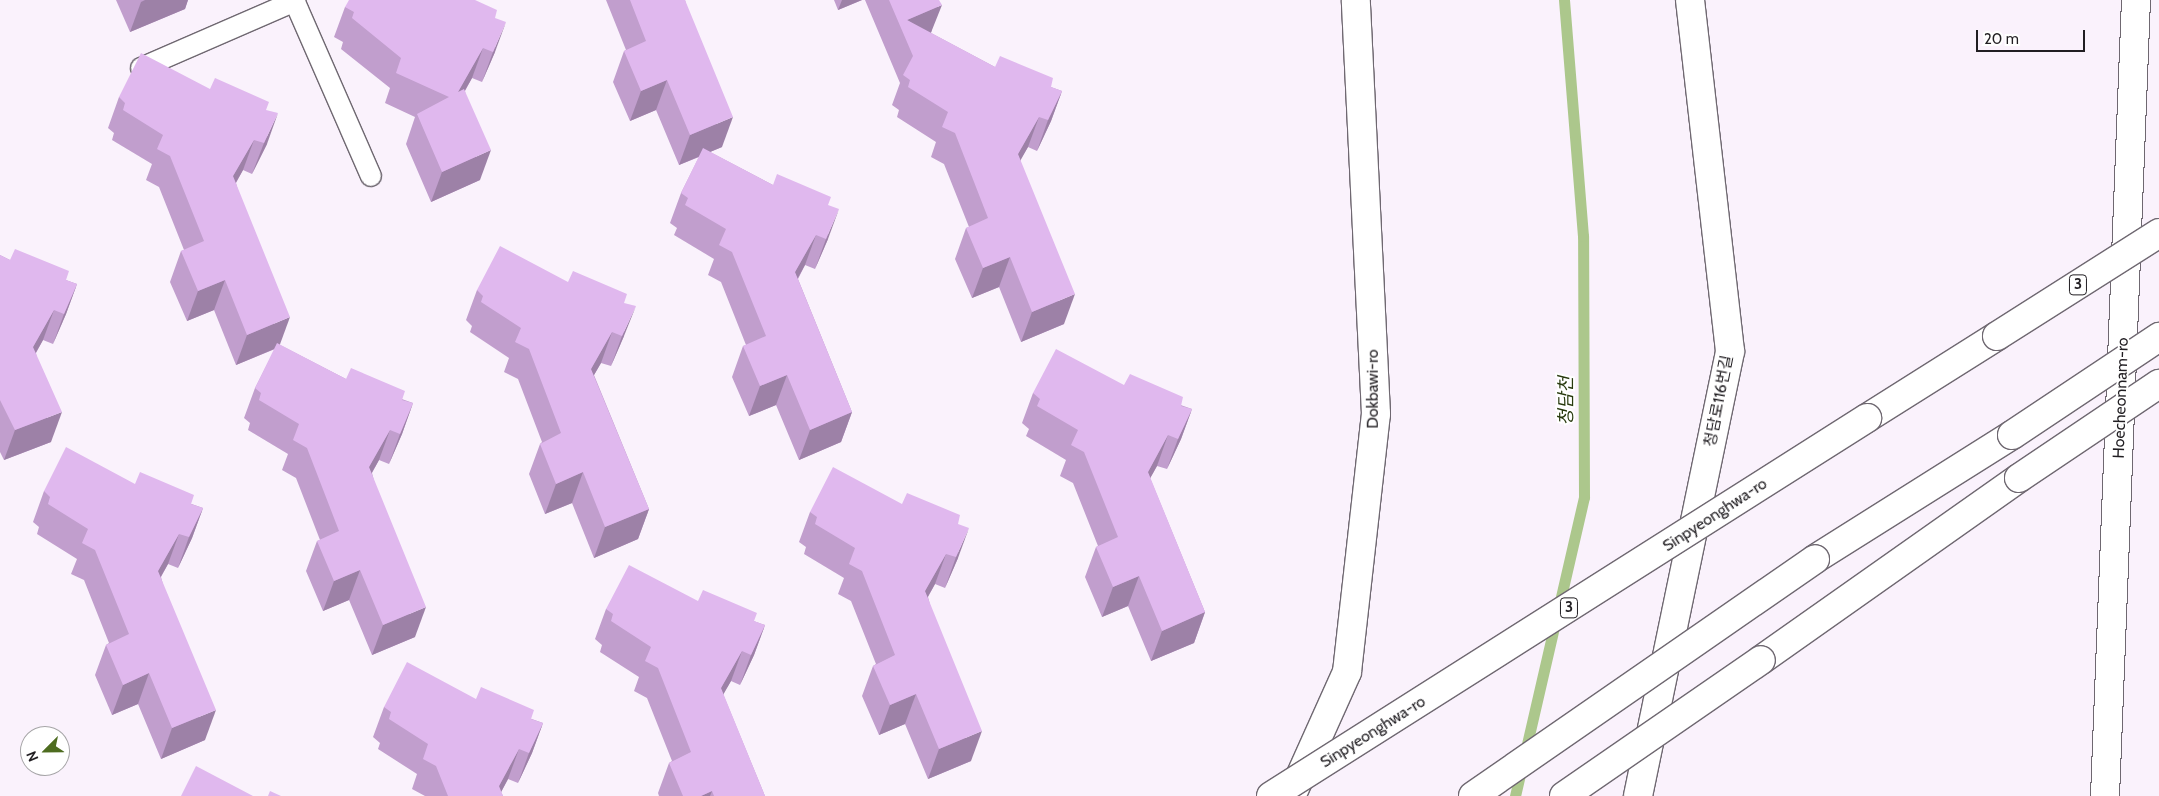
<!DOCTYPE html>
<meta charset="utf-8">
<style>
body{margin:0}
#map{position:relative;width:2159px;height:796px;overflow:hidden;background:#faf2fc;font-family:Cabin,"Noto Sans KR",sans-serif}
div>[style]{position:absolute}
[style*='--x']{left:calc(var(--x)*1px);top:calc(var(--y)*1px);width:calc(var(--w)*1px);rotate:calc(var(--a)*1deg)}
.stream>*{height:11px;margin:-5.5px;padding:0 5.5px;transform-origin:5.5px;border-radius:5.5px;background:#acc78c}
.roads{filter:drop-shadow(1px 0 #6f6871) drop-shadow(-1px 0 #6f6871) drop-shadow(0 1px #6f6871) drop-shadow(0 -1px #6f6871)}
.service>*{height:20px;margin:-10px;padding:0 10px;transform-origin:10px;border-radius:10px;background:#fff}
.minor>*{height:28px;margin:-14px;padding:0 14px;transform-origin:14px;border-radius:14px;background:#fff}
.secondary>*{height:28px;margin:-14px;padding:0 14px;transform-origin:14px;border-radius:14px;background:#fff}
.trunk>*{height:28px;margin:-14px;padding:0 14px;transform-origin:14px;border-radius:14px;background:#fff}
.bridges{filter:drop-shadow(1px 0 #6f6871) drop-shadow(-1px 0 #6f6871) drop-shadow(0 1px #6f6871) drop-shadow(0 -1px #6f6871)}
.trunk-bridge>*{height:28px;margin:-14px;padding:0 14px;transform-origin:14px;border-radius:14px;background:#fff}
.wall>*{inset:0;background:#c19ecd}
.shaded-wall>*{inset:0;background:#9d81a7}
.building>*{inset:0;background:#e0b8ee}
span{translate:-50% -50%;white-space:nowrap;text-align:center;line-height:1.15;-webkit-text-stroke:4px #fff;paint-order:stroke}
.shield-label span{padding:1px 4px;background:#fff;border:1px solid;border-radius:4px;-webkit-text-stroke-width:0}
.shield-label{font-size:15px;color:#211e22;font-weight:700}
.street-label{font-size:16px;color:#211e22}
.water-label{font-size:18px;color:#28390e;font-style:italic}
.north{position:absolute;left:20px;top:726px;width:50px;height:50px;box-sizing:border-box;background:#fff;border:1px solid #a6a5a7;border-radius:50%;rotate:247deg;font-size:14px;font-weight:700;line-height:20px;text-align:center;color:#211e22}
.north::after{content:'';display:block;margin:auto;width:18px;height:22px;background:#4e6c20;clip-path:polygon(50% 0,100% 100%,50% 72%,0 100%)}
.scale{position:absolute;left:1976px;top:30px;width:109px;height:22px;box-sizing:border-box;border:2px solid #211e22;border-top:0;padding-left:6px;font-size:15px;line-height:18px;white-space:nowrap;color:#211e22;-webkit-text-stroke:4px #fff;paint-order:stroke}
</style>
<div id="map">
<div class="stream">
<i style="--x:1515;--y:796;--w:307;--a:-77"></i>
<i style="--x:1584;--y:497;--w:261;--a:-90.2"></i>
<i style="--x:1583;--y:236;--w:237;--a:-94.6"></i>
</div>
<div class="roads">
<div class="service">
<i style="--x:294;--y:0;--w:192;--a:66.4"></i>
<i style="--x:141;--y:68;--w:168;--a:-23.5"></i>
</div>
<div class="minor">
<i style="--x:1638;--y:796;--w:454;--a:-78.3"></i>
<i style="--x:1730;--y:351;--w:353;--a:-96.5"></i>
</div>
<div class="secondary">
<i style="--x:1294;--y:790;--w:129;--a:-65.8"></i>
<i style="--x:1347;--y:672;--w:260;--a:-83.6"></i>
<i style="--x:1376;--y:414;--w:414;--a:-92.8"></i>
<i style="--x:2105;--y:796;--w:797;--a:-87.77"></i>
</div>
<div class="trunk">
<i style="--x:1867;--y:418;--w:154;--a:-32.2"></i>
<i style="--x:1815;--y:559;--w:233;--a:-32.2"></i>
<i style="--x:1761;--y:660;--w:316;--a:-35.2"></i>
</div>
</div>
<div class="bridges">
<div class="trunk-bridge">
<i style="--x:1997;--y:336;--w:192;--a:-32.4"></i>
<i style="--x:2012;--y:435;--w:177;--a:-33.7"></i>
<i style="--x:2019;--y:478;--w:169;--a:-33.9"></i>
<i style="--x:1271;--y:796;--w:706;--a:-32.38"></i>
<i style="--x:1473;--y:796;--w:416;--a:-34.7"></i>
<i style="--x:1564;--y:796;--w:239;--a:-34.6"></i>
</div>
</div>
<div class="wall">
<i style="clip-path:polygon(116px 0,188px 0,185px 9px,130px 32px)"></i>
<i style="clip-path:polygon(606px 0,685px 0,722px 147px,710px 152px,773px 185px,828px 205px,828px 239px,815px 269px,805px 265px,798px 279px,852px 412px,841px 442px,799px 460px,776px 405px,749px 416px,732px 377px,743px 346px,746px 345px,721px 282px,708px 275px,714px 259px,674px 235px,677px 228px,670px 223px,681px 193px,699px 157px,679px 165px,656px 110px,630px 121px,613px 82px,624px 51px,626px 50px)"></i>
<i style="clip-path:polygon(834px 0,862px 0,838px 10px)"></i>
<i style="clip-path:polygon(865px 0,939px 0,931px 33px,995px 67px,1062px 91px,1051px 121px,1037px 151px,1028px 147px,1020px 160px,1064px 324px,1021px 342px,999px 287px,972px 298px,955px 259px,966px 228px,969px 227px,944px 164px,931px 157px,936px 142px,897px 117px,899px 110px,892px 105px,900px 83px)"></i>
<i style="clip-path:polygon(345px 7px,495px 18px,495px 52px,482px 82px,472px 78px,465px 91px,480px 180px,431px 202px,406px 144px,415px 117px,385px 103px,390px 88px,341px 49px,343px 42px,334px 37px)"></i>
<i style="clip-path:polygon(210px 89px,266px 110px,267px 144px,252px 174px,243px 170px,236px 183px,280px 345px,346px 379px,413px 403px,402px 434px,389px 464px,379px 460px,372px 473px,415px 637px,372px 655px,349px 600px,323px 611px,306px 571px,317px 541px,320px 540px,296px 478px,282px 470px,288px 454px,248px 430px,250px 423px,244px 418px,255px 388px,275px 349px,236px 365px,214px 310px,187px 321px,170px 282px,181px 251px,184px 250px,159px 187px,146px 180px,152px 164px,112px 140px,114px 133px,108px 128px,119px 97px)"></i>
<i style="clip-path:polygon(0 255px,10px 260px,77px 284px,66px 314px,53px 344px,43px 340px,36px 353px,51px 442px,4px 460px,0 452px)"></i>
<i style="clip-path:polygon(568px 282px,624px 303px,624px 336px,611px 366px,601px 363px,594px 375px,649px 509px,638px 539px,594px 558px,572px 503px,545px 514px,529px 474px,540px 444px,542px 442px,518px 379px,504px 372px,509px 358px,470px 332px,472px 326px,466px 320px,477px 290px)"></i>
<i style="clip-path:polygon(1124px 385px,1192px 409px,1181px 439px,1167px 469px,1157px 466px,1150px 478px,1205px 612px,1194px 643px,1151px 661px,1128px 606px,1102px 617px,1085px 577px,1096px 547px,1098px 546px,1073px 483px,1060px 476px,1066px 460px,1026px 436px,1029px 429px,1022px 423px,1033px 393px)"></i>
<i style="clip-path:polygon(135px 484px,203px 508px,192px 538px,178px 568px,168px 564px,161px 577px,205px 740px,161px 759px,138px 704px,112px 715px,95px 675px,106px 645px,109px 643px,84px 580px,71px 574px,77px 559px,37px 534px,39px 527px,33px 522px,44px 491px)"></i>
<i style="clip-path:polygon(902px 504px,958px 524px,958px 558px,945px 588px,935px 584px,928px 597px,971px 761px,928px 779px,905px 724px,879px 735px,862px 696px,873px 666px,876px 664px,851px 601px,838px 594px,844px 578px,804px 554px,806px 547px,799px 542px,810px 512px)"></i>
<i style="clip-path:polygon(698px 601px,765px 625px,754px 655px,740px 685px,731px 681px,723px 694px,765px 796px,659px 796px,658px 793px,669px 763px,672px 761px,647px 698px,634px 691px,639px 677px,600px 652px,602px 645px,595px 639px,606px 609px)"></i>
<i style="clip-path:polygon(476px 699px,543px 723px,532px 753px,518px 783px,508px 779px,501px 792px,503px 796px,425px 796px,412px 789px,417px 774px,378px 749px,380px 743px,373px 737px,384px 707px)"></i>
</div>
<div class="shaded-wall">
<i style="clip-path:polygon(145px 0,188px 0,185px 9px,130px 32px,141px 2px)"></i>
<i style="clip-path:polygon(842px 0,862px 0,838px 10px)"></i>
<i style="clip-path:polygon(942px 5px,930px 35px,907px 20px)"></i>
<i style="clip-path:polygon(506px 22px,495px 52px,482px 82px,493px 52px)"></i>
<i style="clip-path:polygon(483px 48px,472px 78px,447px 122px,458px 92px)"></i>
<i style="clip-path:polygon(667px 80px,656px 110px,630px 121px,641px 91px)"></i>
<i style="clip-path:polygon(1062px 91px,1051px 121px,1037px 151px,1048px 120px)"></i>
<i style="clip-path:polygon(278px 113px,267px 144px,252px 174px,264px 143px)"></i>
<i style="clip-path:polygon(733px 117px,722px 147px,679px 165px,690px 135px)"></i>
<i style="clip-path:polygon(1039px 117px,1028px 147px,1007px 184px,1018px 154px)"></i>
<i style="clip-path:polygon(254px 140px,243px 170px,222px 207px,233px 176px)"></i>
<i style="clip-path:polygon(491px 150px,480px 180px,431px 202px,442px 172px)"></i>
<i style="clip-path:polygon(839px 209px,828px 239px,815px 269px,826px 239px)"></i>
<i style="clip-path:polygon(816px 235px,805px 265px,784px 303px,795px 272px)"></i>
<i style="clip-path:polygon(1010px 257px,999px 287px,972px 298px,983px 268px)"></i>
<i style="clip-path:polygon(225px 280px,214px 310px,187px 321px,198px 291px)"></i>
<i style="clip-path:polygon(77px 284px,66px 314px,53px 344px,64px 314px)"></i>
<i style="clip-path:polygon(1075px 294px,1064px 324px,1021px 342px,1032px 312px)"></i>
<i style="clip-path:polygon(636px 306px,624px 336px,611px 366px,622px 336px)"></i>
<i style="clip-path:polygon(54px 310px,43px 340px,22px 377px,33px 347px)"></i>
<i style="clip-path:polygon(290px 317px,279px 347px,236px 365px,247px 335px)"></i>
<i style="clip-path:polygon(612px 332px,601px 363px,580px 399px,591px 369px)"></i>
<i style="clip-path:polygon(787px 375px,776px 405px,749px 416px,760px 386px)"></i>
<i style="clip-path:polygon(413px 403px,402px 434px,389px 464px,400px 434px)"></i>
<i style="clip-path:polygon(1192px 409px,1181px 439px,1167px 469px,1178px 439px)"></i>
<i style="clip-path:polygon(62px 412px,51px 442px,4px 460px,15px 430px)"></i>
<i style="clip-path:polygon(852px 412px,841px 442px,799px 460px,810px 430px)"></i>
<i style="clip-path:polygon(390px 430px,379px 460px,358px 497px,369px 467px)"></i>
<i style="clip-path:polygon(1168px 435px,1157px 466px,1137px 502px,1148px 472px)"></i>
<i style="clip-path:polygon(583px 472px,572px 503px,545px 514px,556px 484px)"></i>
<i style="clip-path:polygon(203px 508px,192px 538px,178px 568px,189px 537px)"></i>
<i style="clip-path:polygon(649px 509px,638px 539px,594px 558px,605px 527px)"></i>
<i style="clip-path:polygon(969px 528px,958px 558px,945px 588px,956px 557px)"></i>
<i style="clip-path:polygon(179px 534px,168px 564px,147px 601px,158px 571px)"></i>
<i style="clip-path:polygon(946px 554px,935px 584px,914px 621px,925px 591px)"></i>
<i style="clip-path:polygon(360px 570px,349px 600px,323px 611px,334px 581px)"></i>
<i style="clip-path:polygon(1139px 576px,1128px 606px,1102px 617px,1113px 587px)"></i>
<i style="clip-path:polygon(426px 607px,415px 637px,372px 655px,383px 625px)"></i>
<i style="clip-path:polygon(1205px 612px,1194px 643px,1151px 661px,1162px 631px)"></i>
<i style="clip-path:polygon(765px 625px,754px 655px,740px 685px,751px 655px)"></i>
<i style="clip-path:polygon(742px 651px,731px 681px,710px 718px,721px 688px)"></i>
<i style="clip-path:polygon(149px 673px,138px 704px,112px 715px,123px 685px)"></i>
<i style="clip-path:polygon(916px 694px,905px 724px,879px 735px,890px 705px)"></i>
<i style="clip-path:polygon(216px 710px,205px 740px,161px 759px,172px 728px)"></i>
<i style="clip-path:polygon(543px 723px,532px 753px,518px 783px,529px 753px)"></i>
<i style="clip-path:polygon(982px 731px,971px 761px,928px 779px,939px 749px)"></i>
<i style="clip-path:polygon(519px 749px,508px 779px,499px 796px,499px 786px)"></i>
<i style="clip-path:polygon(712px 791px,710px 796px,701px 796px)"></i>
</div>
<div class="building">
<i style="clip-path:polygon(349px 0,475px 0,497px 10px,495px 18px,506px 22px,493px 52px,483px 48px,458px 92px,464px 89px,491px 150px,442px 172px,417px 114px,449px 97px,396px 73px,401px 58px,352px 18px,354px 12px,345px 7px)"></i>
<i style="clip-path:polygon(630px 0,685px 0,733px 117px,690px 135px,667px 80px,641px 91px,624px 51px,646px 41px)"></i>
<i style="clip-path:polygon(889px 0,939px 0,942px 5px,907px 20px,995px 67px,1000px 56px,1053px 78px,1051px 87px,1062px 91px,1048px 120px,1039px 117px,1018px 154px,1075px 294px,1032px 312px,1010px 257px,983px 268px,966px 228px,988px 218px,955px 133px,942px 127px,948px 112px,908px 87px,910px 80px,903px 75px,913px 56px)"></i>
<i style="clip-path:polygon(141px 53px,210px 89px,215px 78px,269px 102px,266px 110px,278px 113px,264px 143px,254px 140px,233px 176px,290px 317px,247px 335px,225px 280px,198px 291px,181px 251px,204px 241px,170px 156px,157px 149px,163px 135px,123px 110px,125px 103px,119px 97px)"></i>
<i style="clip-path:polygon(703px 148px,773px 185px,777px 174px,831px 197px,828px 205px,839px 209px,826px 239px,816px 235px,795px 272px,852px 412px,810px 430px,787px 375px,760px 386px,743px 346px,766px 336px,732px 252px,719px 245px,726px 229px,685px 205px,688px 198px,681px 193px)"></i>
<i style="clip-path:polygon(500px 246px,568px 282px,573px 271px,627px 294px,624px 303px,636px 306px,622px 336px,612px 332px,591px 369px,649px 509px,605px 527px,583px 472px,556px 484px,540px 444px,561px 433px,529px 349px,515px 342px,521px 328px,481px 302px,483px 296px,477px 290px)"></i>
<i style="clip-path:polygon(15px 249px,69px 271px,66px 280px,77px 284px,64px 314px,54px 310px,33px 347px,62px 412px,15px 430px,0 400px,0 255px,10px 260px)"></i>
<i style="clip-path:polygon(277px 343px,346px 379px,351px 368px,405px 391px,402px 400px,413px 403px,400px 434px,390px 430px,369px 467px,426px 607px,383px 625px,360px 570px,334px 581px,317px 541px,339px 531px,307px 448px,293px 440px,299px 424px,259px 400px,261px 393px,255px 388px)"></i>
<i style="clip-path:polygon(1056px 349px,1124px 385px,1130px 374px,1183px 397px,1181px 406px,1192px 409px,1178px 439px,1168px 435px,1148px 472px,1205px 612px,1162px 631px,1139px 576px,1113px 587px,1096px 547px,1118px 537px,1084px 452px,1071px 445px,1078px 430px,1037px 406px,1040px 399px,1033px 393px)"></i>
<i style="clip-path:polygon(66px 447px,135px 484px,140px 472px,194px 495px,191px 504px,203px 508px,189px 537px,179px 534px,158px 571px,216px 710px,172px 728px,149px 673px,123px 685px,106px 645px,129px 634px,95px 550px,82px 543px,88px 529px,48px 504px,50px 497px,44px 491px)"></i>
<i style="clip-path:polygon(833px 467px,902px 504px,907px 493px,960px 515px,958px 524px,969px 528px,956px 557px,946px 554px,925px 591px,982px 731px,939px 749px,916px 694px,890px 705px,873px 666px,895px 655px,862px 571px,849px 564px,855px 548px,815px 524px,817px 517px,810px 512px)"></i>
<i style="clip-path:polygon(629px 565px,698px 601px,703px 590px,757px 613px,754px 621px,765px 625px,751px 655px,742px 651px,721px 688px,765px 796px,714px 796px,712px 791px,701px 796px,683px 796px,669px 763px,691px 752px,658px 668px,645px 661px,651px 647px,611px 621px,613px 614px,606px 609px)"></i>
<i style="clip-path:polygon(407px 662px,476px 699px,481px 687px,534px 710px,531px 719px,543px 723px,529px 753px,519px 749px,499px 786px,503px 796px,448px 796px,436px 766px,423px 759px,428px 744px,389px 719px,391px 712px,384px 707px)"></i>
<i style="clip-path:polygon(196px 766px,253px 796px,181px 796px)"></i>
<i style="clip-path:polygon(270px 791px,281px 796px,268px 796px)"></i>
</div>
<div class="shield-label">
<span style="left:2078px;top:285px">3</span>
<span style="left:1569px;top:608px">3</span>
</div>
<div class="street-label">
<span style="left:1373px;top:389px;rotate:-90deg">Dokbawi-ro</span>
<span style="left:2121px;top:398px;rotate:-88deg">Hoecheonnam-ro</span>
<span style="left:1719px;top:401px;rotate:-79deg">청담로116번길</span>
<span style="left:1715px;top:515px;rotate:-33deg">Sinpyeonghwa-ro</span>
<span style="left:1373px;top:732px;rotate:-32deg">Sinpyeonghwa-ro</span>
</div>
<div class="water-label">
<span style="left:1566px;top:401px;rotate:-90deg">청담천</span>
</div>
<div class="north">N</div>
<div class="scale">20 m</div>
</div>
